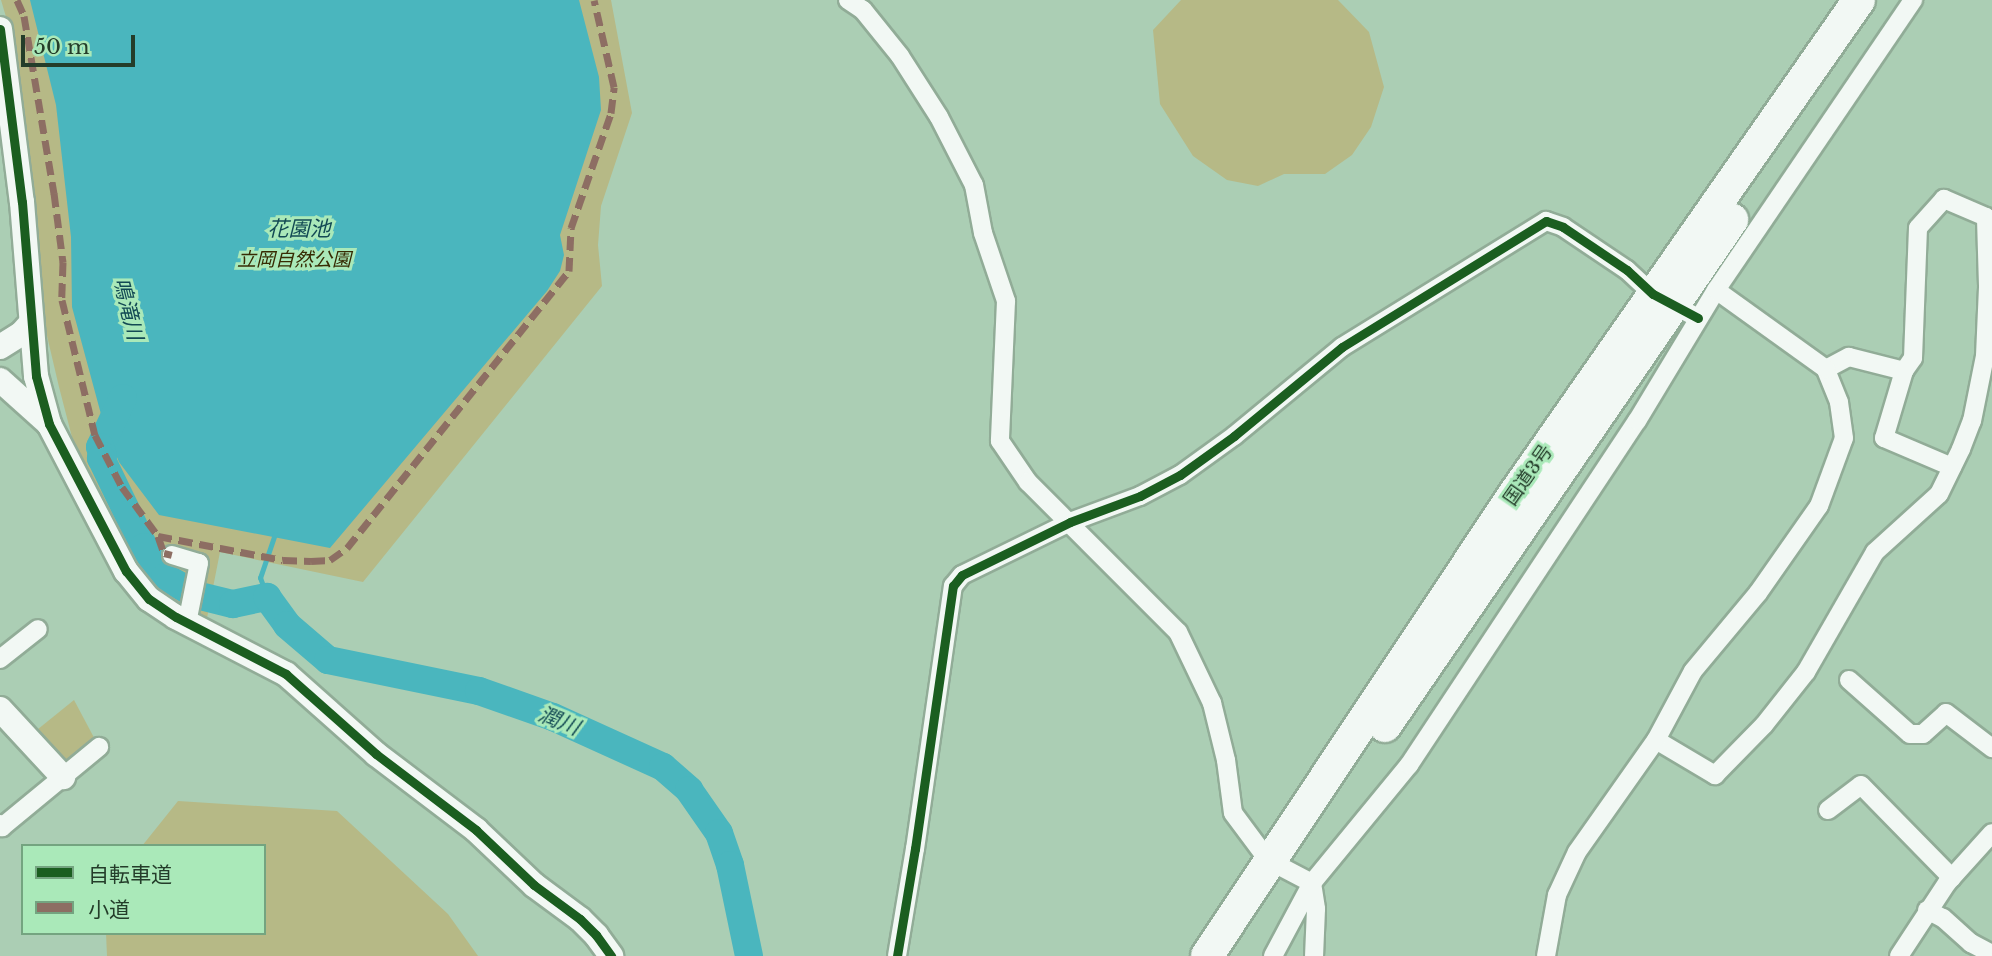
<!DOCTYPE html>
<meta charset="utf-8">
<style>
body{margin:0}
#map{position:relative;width:1992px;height:956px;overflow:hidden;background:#abceb4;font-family:"Libre Baskerville","Noto Sans JP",serif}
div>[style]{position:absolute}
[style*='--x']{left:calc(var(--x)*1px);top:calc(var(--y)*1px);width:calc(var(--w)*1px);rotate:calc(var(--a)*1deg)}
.green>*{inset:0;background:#b6b986}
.water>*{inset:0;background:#4ab6be}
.stream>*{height:4.5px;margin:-2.25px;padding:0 2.25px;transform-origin:2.25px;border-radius:2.25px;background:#4ab6be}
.river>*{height:28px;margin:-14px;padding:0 14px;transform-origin:14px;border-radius:14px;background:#4ab6be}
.roads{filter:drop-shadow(2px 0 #91ac97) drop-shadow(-2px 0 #91ac97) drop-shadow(0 2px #91ac97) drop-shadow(0 -2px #91ac97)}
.street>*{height:18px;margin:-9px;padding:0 9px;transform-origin:9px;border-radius:9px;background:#f2f8f4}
.secondary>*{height:24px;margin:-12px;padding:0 12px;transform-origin:12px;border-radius:12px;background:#f2f8f4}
.highway>*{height:32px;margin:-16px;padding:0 16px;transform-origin:16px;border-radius:16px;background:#f2f8f4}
.quiet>*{height:7px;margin-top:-3.5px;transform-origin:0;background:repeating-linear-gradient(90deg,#8d6e63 0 14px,transparent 0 21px)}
.cycleway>*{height:9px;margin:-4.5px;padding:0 4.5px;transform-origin:4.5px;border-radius:4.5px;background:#1b5e20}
span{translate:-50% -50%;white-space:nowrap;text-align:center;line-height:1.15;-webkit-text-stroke:6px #aae9b9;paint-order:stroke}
.park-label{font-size:19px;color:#372b03;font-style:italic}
.street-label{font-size:19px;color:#243d2a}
.water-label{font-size:21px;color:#134a54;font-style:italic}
.legend{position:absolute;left:21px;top:844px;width:245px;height:91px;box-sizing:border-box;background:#aae9b9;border:2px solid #74a480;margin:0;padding:9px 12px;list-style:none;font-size:21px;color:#243d2a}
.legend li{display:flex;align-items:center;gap:14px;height:35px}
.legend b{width:35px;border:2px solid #74a480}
.scale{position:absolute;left:21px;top:35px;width:114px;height:32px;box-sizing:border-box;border:4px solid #243d2a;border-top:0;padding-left:9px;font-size:21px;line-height:24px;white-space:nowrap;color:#243d2a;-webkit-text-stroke:5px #aae9b9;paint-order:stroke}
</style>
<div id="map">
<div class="green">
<i style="clip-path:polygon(1px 0,611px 0,632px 113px,601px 206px,598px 245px,602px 286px,363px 582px,220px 552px,206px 623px,162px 595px,134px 557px,73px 441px,59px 387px,44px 323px,9px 27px)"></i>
<i style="clip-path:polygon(1181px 0,1338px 0,1369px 32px,1384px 87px,1371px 127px,1352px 155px,1325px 174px,1284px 174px,1258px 186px,1227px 180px,1193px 156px,1160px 104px,1153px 30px)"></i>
<i style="clip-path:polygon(74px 700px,99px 747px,63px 777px,27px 738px)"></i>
<i style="clip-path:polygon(178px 801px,337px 811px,448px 914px,478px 956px,107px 956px,106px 933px,264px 933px,264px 846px,142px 846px)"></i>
</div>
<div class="water">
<i style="clip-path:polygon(30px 0,579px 0,599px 77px,601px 110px,560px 235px,564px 255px,560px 271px,547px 291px,330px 548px,159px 515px,119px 462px,105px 429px,72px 307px,71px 237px,56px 105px)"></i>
</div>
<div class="stream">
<i style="--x:267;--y:597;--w:20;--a:-110"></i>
<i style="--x:260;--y:578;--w:46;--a:-71.2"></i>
</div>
<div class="river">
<i style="--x:123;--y:398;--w:54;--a:115.1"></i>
<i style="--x:100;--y:447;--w:9;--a:72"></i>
<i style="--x:103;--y:456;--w:3;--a:135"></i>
<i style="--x:101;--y:458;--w:99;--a:64.2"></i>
<i style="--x:144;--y:547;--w:37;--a:55"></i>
<i style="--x:165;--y:577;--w:36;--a:30"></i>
<i style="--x:196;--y:595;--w:38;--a:14"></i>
<i style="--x:233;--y:604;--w:35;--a:-12"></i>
<i style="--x:267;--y:597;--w:34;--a:54"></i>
<i style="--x:287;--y:625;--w:54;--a:40.5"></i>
<i style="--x:328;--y:660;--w:154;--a:11.6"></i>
<i style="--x:479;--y:691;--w:78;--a:19.4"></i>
<i style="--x:553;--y:717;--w:121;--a:24.4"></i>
<i style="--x:663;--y:767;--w:35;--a:41"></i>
<i style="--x:689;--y:790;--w:52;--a:55.1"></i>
<i style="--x:719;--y:833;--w:34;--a:71"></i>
<i style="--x:730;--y:865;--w:93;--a:78.2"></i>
</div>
<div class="roads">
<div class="street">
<i style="--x:848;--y:0;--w:18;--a:34"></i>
<i style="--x:863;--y:10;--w:59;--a:51.2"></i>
<i style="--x:900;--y:56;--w:72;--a:57.4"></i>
<i style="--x:939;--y:117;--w:76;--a:62.8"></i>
<i style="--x:974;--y:185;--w:49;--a:79.4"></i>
<i style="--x:983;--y:233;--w:72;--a:71.3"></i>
<i style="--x:1006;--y:301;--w:140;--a:92.5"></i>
<i style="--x:1000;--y:441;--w:50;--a:55.7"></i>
<i style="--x:1028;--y:482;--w:212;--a:45"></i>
<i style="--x:1178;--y:632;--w:79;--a:64.4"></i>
<i style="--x:1212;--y:703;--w:59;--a:76.2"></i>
<i style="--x:1226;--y:760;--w:53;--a:82.5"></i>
<i style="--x:1233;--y:813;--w:59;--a:53.3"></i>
<i style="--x:1268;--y:860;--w:50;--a:27.6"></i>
<i style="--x:1826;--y:369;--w:26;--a:-28"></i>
<i style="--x:1849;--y:357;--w:57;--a:14.3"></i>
<i style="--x:172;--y:555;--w:28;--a:17"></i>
<i style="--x:199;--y:563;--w:61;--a:101.3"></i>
<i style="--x:0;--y:659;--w:48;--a:-38.3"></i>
<i style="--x:1849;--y:680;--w:81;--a:41.5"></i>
<i style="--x:1910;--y:734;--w:13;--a:0"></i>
<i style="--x:1923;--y:734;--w:31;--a:-42"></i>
<i style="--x:1946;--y:713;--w:58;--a:37.3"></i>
<i style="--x:1656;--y:740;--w:69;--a:30.7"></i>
<i style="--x:1715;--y:775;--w:70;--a:-45.6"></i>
<i style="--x:1764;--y:725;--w:68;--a:-51.6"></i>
<i style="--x:1806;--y:672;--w:138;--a:-60.1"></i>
<i style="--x:1875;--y:552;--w:86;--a:-42.2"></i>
<i style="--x:1939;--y:494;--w:50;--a:-63.9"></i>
<i style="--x:1961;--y:449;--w:30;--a:-69"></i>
<i style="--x:1972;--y:421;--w:66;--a:-78.7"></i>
<i style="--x:1985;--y:356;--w:70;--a:-87.5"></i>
<i style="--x:1988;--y:286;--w:69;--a:-91.7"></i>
<i style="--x:1986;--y:217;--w:46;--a:-156.8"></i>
<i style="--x:1944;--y:199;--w:39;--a:132"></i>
<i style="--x:1918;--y:228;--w:130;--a:92.2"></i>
<i style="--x:1913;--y:358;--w:16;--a:125"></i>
<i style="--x:1904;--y:371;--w:70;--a:106.6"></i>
<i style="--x:1884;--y:438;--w:74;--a:23.1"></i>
<i style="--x:1828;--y:810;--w:41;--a:-37.1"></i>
<i style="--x:1861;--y:785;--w:130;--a:45.6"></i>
<i style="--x:0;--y:824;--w:4;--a:56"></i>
<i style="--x:2;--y:827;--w:126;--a:-39.5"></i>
<i style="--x:1312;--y:883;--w:26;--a:81"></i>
<i style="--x:1316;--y:909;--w:47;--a:92.4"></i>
<i style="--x:1927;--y:910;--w:18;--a:27"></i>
<i style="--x:1943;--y:918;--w:38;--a:42"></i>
<i style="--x:1971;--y:943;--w:24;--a:28"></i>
<i style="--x:897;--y:956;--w:109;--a:-80.5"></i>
<i style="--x:915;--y:849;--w:266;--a:-81.8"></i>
<i style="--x:953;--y:586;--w:14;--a:-51"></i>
<i style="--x:962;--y:575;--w:120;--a:-26.1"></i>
<i style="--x:1070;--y:522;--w:75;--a:-20.4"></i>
<i style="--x:1140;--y:496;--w:45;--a:-27.7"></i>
<i style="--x:1180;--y:475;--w:67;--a:-35.8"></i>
<i style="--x:1234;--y:436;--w:140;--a:-39.5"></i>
<i style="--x:1342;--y:347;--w:240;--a:-31.7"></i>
<i style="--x:1546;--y:221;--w:18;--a:19"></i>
<i style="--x:1563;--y:227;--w:77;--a:33.9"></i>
<i style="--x:1627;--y:270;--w:35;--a:43"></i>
<i style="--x:1653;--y:294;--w:51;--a:28.1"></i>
<i style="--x:1273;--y:956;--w:83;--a:-61.9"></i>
<i style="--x:1312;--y:883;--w:153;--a:-50.6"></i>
<i style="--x:1409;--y:765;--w:413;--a:-56.5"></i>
<i style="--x:1637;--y:421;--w:153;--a:-58.9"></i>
<i style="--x:1716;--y:290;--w:351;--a:-55.8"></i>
<i style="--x:1546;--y:956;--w:62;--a:-79.8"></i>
<i style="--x:1557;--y:895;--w:47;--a:-65.1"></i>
<i style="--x:1577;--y:852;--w:137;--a:-54.8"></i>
<i style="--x:1656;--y:740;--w:78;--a:-61.8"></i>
<i style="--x:1693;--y:671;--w:102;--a:-50.2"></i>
<i style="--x:1758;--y:593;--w:106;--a:-55"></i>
<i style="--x:1819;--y:506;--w:72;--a:-69.8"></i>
<i style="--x:1844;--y:438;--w:36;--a:-98"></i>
<i style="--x:1839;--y:402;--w:35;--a:-112"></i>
<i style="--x:1826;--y:369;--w:135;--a:-144.3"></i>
<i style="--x:1899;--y:956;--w:87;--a:-56.7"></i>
<i style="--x:1947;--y:883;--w:67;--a:-48"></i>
</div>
<div class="secondary">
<i style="--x:0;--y:29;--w:174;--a:82.8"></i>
<i style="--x:22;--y:202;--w:175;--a:85.4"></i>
<i style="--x:36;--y:376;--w:50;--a:74.8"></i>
<i style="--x:49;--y:424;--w:166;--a:62.4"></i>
<i style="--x:126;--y:571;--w:36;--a:51"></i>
<i style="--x:149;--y:599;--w:32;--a:34"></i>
<i style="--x:176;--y:617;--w:124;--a:27.4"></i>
<i style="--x:286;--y:674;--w:120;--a:41.6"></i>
<i style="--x:376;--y:754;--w:126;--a:37.2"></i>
<i style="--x:476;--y:830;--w:80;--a:43.5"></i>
<i style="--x:534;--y:885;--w:57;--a:36.5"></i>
<i style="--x:580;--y:919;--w:23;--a:45"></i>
<i style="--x:596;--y:935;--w:26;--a:54"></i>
<i style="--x:0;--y:347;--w:25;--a:-32"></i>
<i style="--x:21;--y:334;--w:13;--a:-48"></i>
<i style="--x:0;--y:380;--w:66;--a:41.9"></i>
<i style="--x:0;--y:709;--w:93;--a:47.2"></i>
</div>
<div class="highway">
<i style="--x:1385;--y:726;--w:614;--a:-55.56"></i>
<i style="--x:1207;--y:956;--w:556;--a:-56.37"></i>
<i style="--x:1515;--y:493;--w:601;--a:-55.09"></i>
</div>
</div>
<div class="quiet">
<i style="--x:17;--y:0;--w:17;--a:66"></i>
<i style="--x:24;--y:16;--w:180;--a:80.4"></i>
<i style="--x:54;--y:193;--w:70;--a:82.6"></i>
<i style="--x:63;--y:262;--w:38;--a:92"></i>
<i style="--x:62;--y:300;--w:139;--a:76.3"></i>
<i style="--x:95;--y:435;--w:59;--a:62.6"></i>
<i style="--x:122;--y:487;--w:61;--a:53.7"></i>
<i style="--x:158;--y:536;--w:127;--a:10.9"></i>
<i style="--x:283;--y:560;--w:28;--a:2"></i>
<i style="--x:311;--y:561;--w:19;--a:-3"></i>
<i style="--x:330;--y:560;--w:21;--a:-35"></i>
<i style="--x:347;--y:548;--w:355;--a:-51.3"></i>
<i style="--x:569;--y:271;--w:43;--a:-87.3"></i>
<i style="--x:571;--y:228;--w:122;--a:-70.8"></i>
<i style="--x:611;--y:113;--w:26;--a:-83"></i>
<i style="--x:614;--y:87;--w:89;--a:-102.9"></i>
<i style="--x:158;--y:536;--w:18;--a:71"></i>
<i style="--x:164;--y:553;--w:8;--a:14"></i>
</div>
<div class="cycleway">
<i style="--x:0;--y:29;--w:174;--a:82.8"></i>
<i style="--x:22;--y:202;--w:175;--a:85.4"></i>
<i style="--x:36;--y:376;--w:50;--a:74.8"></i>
<i style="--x:49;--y:424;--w:166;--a:62.4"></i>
<i style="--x:126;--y:571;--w:36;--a:51"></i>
<i style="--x:149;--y:599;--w:32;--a:34"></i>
<i style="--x:176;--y:617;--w:124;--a:27.4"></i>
<i style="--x:286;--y:674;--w:120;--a:41.6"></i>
<i style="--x:376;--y:754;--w:126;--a:37.2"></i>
<i style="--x:476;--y:830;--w:80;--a:43.5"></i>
<i style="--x:534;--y:885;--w:57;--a:36.5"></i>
<i style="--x:580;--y:919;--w:23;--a:45"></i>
<i style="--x:596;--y:935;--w:26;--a:54"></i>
<i style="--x:897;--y:956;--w:109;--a:-80.5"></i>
<i style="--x:915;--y:849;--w:266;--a:-81.8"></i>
<i style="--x:953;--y:586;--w:14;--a:-51"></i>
<i style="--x:962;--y:575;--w:120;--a:-26.1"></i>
<i style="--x:1070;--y:522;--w:75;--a:-20.4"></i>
<i style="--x:1140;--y:496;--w:45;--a:-27.7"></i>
<i style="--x:1180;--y:475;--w:67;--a:-35.8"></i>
<i style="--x:1234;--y:436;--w:140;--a:-39.5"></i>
<i style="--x:1342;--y:347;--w:240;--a:-31.7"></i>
<i style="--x:1546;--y:221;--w:18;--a:19"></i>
<i style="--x:1563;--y:227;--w:77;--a:33.9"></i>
<i style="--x:1627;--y:270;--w:35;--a:43"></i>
<i style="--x:1653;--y:294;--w:51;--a:28.1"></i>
</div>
<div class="park-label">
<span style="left:294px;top:260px">立岡自然公園</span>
</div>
<div class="street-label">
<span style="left:1528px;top:475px;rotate:-55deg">国道3号</span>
</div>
<div class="water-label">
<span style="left:299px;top:229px">花園池</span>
<span style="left:128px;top:309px;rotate:76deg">鳴滝川</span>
<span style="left:559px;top:721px;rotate:22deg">潤川</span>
</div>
<ul class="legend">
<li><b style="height:9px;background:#1b5e20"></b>自転車道</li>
<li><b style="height:9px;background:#8d6e63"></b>小道</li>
</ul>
<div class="scale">50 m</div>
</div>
